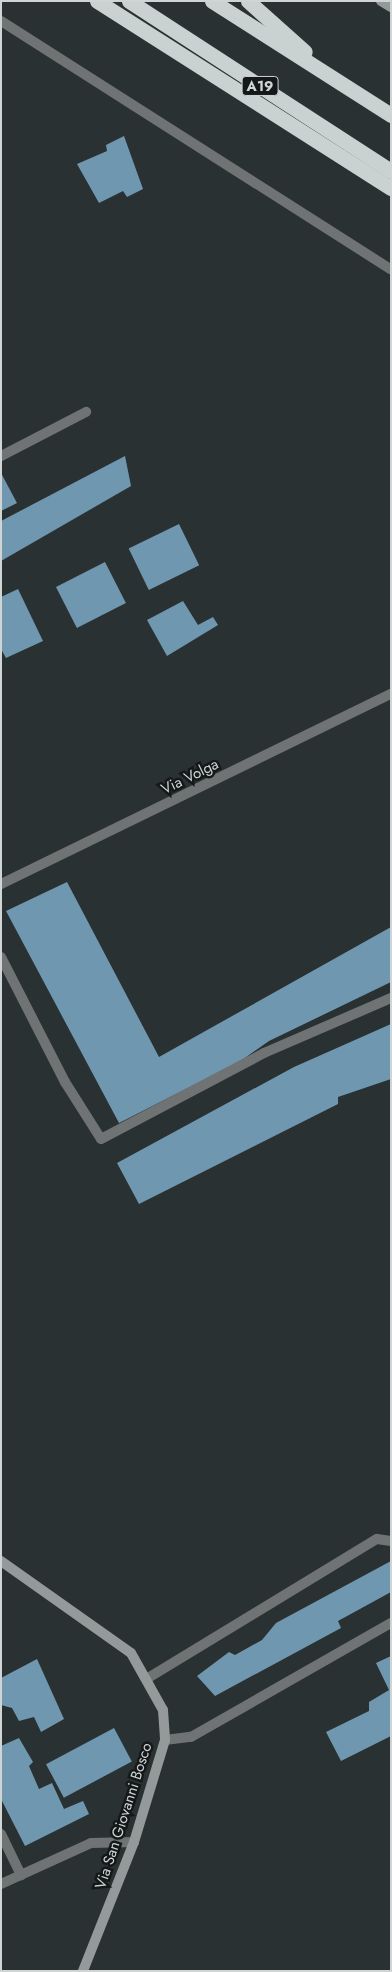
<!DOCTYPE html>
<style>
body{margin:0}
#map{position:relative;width:392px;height:1972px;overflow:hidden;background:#2a3132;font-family:Jost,sans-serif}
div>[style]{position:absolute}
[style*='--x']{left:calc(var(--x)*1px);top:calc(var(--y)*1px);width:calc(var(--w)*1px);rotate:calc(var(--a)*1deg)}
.building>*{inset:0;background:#7097b0;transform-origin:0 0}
.street>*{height:10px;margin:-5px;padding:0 5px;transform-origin:5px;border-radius:5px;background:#707373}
.secondary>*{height:10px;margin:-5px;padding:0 5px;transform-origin:5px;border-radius:5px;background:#949999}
.highway>*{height:15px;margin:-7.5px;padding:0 7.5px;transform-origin:7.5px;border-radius:7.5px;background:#c9d1d1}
span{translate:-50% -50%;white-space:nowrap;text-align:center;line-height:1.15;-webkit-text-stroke:5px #151819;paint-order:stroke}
.shield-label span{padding:1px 4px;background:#151819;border:1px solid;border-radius:4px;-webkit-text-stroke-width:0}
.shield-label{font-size:14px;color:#d0d4d5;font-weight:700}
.street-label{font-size:15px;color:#d0d4d5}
.frame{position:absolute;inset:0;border:2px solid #d0d4d5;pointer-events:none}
</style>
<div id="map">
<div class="building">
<i style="clip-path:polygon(124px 136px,143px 189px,127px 197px,123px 191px,99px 203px,77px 164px,107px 151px,106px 145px)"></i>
<i style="clip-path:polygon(125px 456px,131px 486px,1px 561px,1px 521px)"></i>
<i style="clip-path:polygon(1px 473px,17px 503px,1px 511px)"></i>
<i style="left:179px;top:524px;width:46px;height:56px;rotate:64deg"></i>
<i style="left:105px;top:562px;width:46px;height:55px;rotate:63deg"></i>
<i style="clip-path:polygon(18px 589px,43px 641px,6px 658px,1px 649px,1px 597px)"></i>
<i style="clip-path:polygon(183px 601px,198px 625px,213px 617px,218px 625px,167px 656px,147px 620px)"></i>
<i style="clip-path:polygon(67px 882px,159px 1057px,391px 927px,391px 982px,269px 1041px,239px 1062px,119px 1123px,6px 911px)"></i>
<i style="clip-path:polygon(391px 1024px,391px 1079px,338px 1097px,338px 1104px,139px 1204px,117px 1163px,294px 1067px)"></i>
<i style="clip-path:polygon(391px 1561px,391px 1592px,338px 1621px,341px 1628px,215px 1696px,197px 1676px,229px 1652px,235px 1655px,262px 1640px,276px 1623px)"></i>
<i style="clip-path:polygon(391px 1656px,391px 1736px,341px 1761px,326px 1732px,369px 1711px,369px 1702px,389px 1690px,376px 1663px)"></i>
<i style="clip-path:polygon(37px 1659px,64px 1719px,41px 1732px,34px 1717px,19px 1721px,12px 1708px,1px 1705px,1px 1678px)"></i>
<i style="left:114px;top:1728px;width:38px;height:77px;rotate:62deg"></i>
<i style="clip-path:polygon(19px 1738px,33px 1762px,29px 1766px,39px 1789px,52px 1783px,64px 1809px,83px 1801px,89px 1814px,25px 1846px,1px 1799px,1px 1746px)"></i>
</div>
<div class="street">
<i style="--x:1;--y:21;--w:462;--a:32.5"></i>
<i style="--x:1;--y:456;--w:96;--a:-27.4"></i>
<i style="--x:1;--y:884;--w:434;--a:-26"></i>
<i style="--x:1;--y:957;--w:140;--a:62.9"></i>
<i style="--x:65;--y:1082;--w:67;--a:57.7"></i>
<i style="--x:101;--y:1139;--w:184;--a:-27.8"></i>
<i style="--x:264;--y:1053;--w:138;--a:-23.4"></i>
<i style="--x:148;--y:1678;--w:268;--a:-31.3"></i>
<i style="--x:377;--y:1539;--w:14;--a:8"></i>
<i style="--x:165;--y:1740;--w:26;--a:-7"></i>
<i style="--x:191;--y:1737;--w:230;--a:-29.7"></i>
<i style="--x:1;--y:1834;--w:46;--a:64"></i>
<i style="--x:1;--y:1884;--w:99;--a:-24.5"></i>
<i style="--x:91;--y:1843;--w:43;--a:-1.3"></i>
</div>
<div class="secondary">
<i style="--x:381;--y:1;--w:12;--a:31"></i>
<i style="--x:1;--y:1561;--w:159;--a:35.3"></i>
<i style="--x:131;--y:1653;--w:65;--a:60.7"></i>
<i style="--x:163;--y:1710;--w:30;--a:86"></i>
<i style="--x:165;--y:1740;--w:107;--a:106.9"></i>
<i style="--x:134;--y:1842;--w:139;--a:111.6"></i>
</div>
<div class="highway">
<i style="--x:97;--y:1;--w:348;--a:32.5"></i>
<i style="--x:129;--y:1;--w:312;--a:33"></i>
<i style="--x:212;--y:1;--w:212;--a:32.5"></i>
<i style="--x:248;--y:1;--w:76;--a:41.8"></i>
</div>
<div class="shield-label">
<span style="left:260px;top:86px">A19</span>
</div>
<div class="street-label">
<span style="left:190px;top:777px;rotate:-26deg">Via Volga</span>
<span style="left:124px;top:1816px;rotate:-72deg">Via San Giovanni Bosco</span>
</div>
<div class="frame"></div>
</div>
